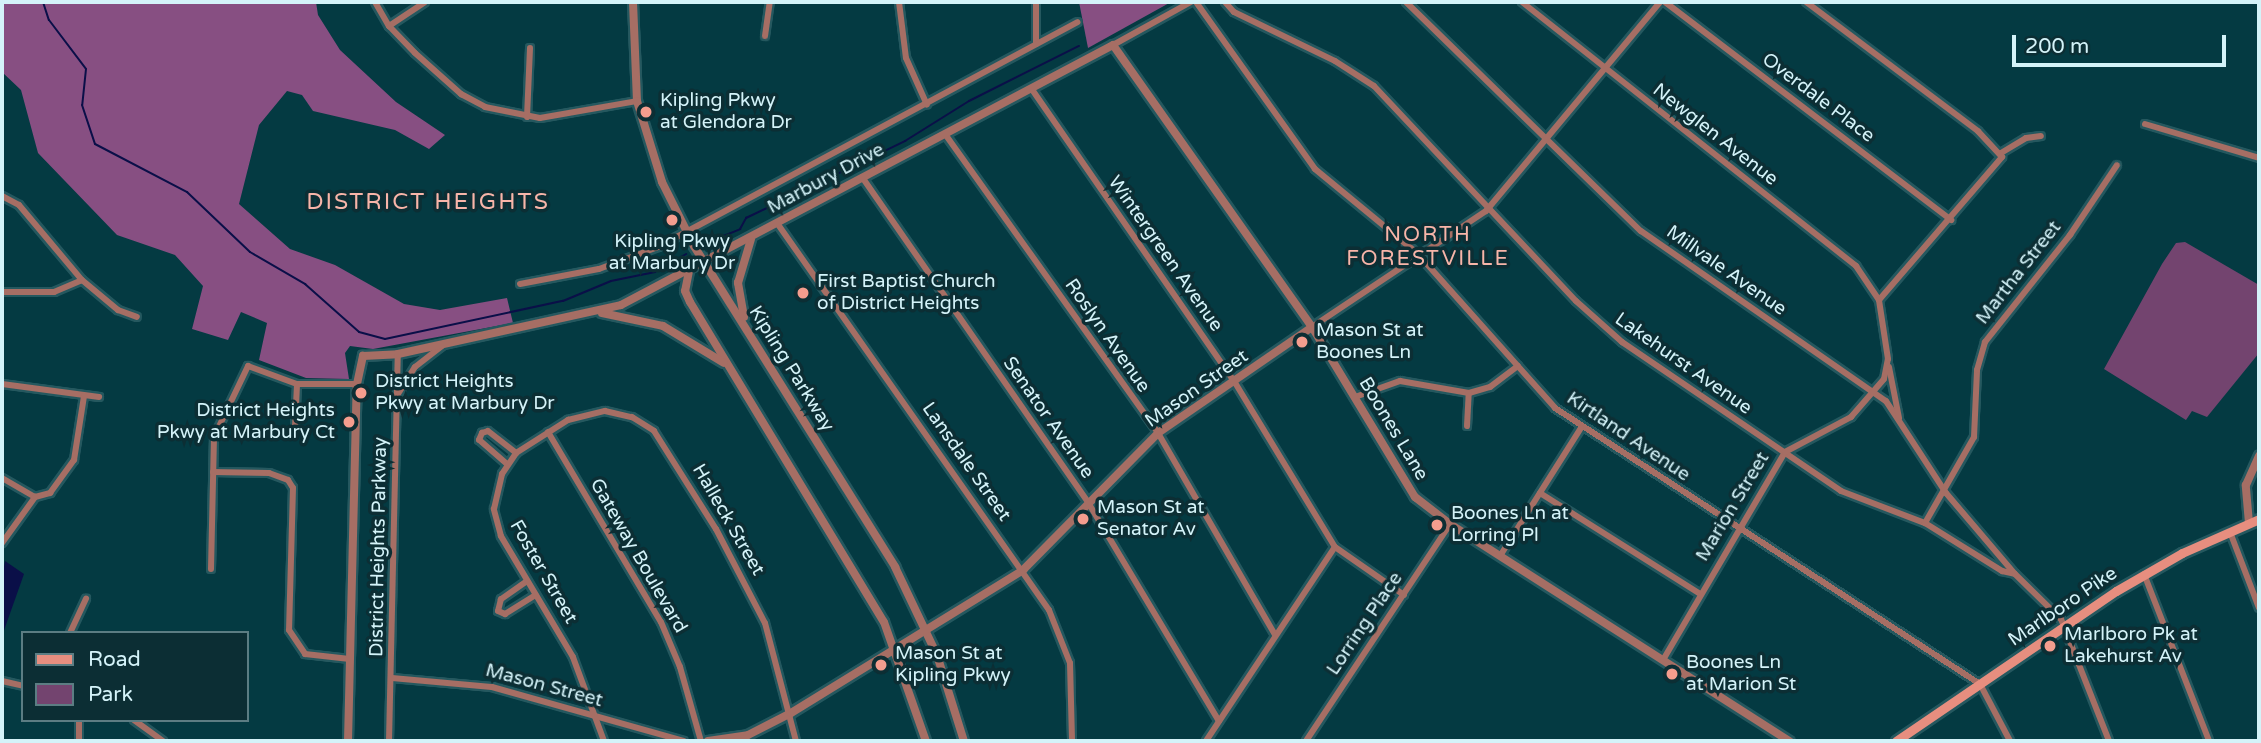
<!DOCTYPE html>
<style>
body{margin:0}
#map{position:relative;width:2261px;height:743px;overflow:hidden;background:#043a42;font-family:"Varela Round",sans-serif}
div>[style]{position:absolute}
[style*='--x']{left:calc(var(--x)*1px);top:calc(var(--y)*1px);width:calc(var(--w)*1px);rotate:calc(var(--a)*1deg)}
.green>*{inset:0;background:#73446f}
.forest>*{inset:0;background:#874f82}
.water>*{inset:0;background:#0a0f48}
.stream>*{height:2px;margin:-1px;padding:0 1px;transform-origin:1px;border-radius:1px;background:#0a0f48}
.roads{filter:drop-shadow(2px 0 #25585f) drop-shadow(-2px 0 #25585f) drop-shadow(0 2px #25585f) drop-shadow(0 -2px #25585f)}
.minor>*{height:6px;margin:-3px;padding:0 3px;transform-origin:3px;border-radius:3px;background:#a66e64}
.tertiary>*{height:8px;margin:-4px;padding:0 4px;transform-origin:4px;border-radius:4px;background:#a66e64}
.secondary>*{height:9px;margin:-4.5px;padding:0 4.5px;transform-origin:4.5px;border-radius:4.5px;background:#e78e7f}
.dots>*{width:19px;height:19px;translate:-50% -50%;box-sizing:border-box;border:4px solid #0c2e34;border-radius:50%}
span{translate:-50% -50%;white-space:nowrap;text-align:center;line-height:1.15;-webkit-text-stroke:7px #0c2e34;paint-order:stroke}
.street-label{font-size:19px;color:#d4f3f9}
.poi-label{font-size:19px;color:#d4f3f9}
.left{translate:0 -50%;text-align:left}
.right{translate:-100% -50%;text-align:right}
.neighbourhood-label{font-size:21px;color:#f8b5a9;letter-spacing:2px}
.quarter-label{font-size:23px;color:#f8b5a9;letter-spacing:2px}
.frame{position:absolute;inset:0;border:4px solid #d4f3f9;pointer-events:none}
.legend{position:absolute;left:21px;top:631px;width:228px;height:91px;box-sizing:border-box;background:#0c2e34;border:2px solid #5c7d83;margin:0;padding:9px 12px;list-style:none;font-size:21px;color:#d4f3f9}
.legend li{display:flex;align-items:center;gap:14px;height:35px}
.legend b{width:35px;border:2px solid #5c7d83}
.scale{position:absolute;left:2012px;top:35px;width:214px;height:32px;box-sizing:border-box;border:4px solid #d4f3f9;border-top:0;padding-left:9px;font-size:21px;line-height:24px;white-space:nowrap;color:#d4f3f9;-webkit-text-stroke:5px #0c2e34;paint-order:stroke}
</style>
<div id="map">
<div class="green">
<i style="clip-path:polygon(2185px 242px,2259px 285px,2259px 353px,2207px 417px,2192px 411px,2186px 420px,2104px 369px,2162px 264px,2176px 243px)"></i>
</div>
<div class="forest">
<i style="clip-path:polygon(2px 2px,316px 2px,318px 15px,340px 50px,396px 102px,445px 135px,429px 149px,395px 130px,313px 111px,302px 95px,287px 91px,259px 125px,239px 204px,290px 249px,335px 265px,404px 304px,440px 310px,507px 298px,513px 323px,373px 349px,350px 346px,345px 353px,349px 379px,306px 378px,259px 360px,267px 323px,241px 312px,228px 340px,192px 329px,203px 286px,175px 255px,117px 235px,38px 153px,21px 90px,2px 72px)"></i>
<i style="clip-path:polygon(1079px 2px,1171px 2px,1088px 48px)"></i>
</div>
<div class="water">
<i style="clip-path:polygon(5px 561px,24px 574px,2px 636px,2px 578px)"></i>
</div>
<div class="stream">
<i style="--x:43;--y:2;--w:19;--a:72"></i>
<i style="--x:49;--y:20;--w:61;--a:52.9"></i>
<i style="--x:86;--y:69;--w:36;--a:96"></i>
<i style="--x:82;--y:105;--w:41;--a:71.6"></i>
<i style="--x:95;--y:144;--w:104;--a:27.6"></i>
<i style="--x:187;--y:192;--w:87;--a:43.6"></i>
<i style="--x:250;--y:252;--w:64;--a:30.2"></i>
<i style="--x:305;--y:284;--w:72;--a:41.6"></i>
<i style="--x:359;--y:332;--w:27;--a:15"></i>
<i style="--x:385;--y:339;--w:182;--a:-12.1"></i>
<i style="--x:563;--y:301;--w:52;--a:-22.6"></i>
<i style="--x:611;--y:281;--w:45;--a:-11.6"></i>
<i style="--x:655;--y:272;--w:36;--a:-30"></i>
<i style="--x:706;--y:243;--w:37;--a:-22"></i>
<i style="--x:740;--y:229;--w:13;--a:-61"></i>
<i style="--x:746;--y:218;--w:177;--a:-25.8"></i>
<i style="--x:905;--y:141;--w:75;--a:-32"></i>
<i style="--x:969;--y:101;--w:123;--a:-26.6"></i>
</div>
<div class="roads">
<div class="minor">
<i style="--x:375;--y:2;--w:28;--a:60"></i>
<i style="--x:389;--y:26;--w:37;--a:46"></i>
<i style="--x:415;--y:53;--w:62;--a:41.7"></i>
<i style="--x:461;--y:94;--w:27;--a:28"></i>
<i style="--x:485;--y:107;--w:56;--a:11.3"></i>
<i style="--x:540;--y:118;--w:98;--a:-9.9"></i>
<i style="--x:899;--y:2;--w:56;--a:82.9"></i>
<i style="--x:906;--y:58;--w:51;--a:65.9"></i>
<i style="--x:1196;--y:2;--w:205;--a:54.5"></i>
<i style="--x:1315;--y:169;--w:134;--a:39.5"></i>
<i style="--x:1418;--y:254;--w:206;--a:48.3"></i>
<i style="--x:1555;--y:408;--w:507;--a:33"></i>
<i style="--x:1980;--y:684;--w:64;--a:62.2"></i>
<i style="--x:1225;--y:2;--w:13;--a:48"></i>
<i style="--x:1234;--y:12;--w:112;--a:25.9"></i>
<i style="--x:1335;--y:61;--w:46;--a:32.7"></i>
<i style="--x:1374;--y:86;--w:295;--a:46.8"></i>
<i style="--x:1576;--y:301;--w:62;--a:41.7"></i>
<i style="--x:1622;--y:342;--w:265;--a:34.2"></i>
<i style="--x:1841;--y:491;--w:90;--a:20.9"></i>
<i style="--x:1925;--y:523;--w:91;--a:31.9"></i>
<i style="--x:2002;--y:571;--w:13;--a:13"></i>
<i style="--x:2015;--y:574;--w:64;--a:44.4"></i>
<i style="--x:2061;--y:619;--w:131;--a:68.5"></i>
<i style="--x:1406;--y:2;--w:328;--a:44.3"></i>
<i style="--x:1641;--y:231;--w:298;--a:34.8"></i>
<i style="--x:1886;--y:401;--w:110;--a:56.9"></i>
<i style="--x:1946;--y:493;--w:105;--a:49.6"></i>
<i style="--x:1522;--y:2;--w:426;--a:38.3"></i>
<i style="--x:1856;--y:266;--w:41;--a:55.9"></i>
<i style="--x:1665;--y:2;--w:360;--a:37.3"></i>
<i style="--x:389;--y:26;--w:43;--a:-33.7"></i>
<i style="--x:765;--y:36;--w:34;--a:-82"></i>
<i style="--x:1036;--y:44;--w:42;--a:-90"></i>
<i style="--x:1113;--y:45;--w:89;--a:-28.9"></i>
<i style="--x:1031;--y:88;--w:356;--a:55.3"></i>
<i style="--x:1234;--y:381;--w:194;--a:58.7"></i>
<i style="--x:1335;--y:547;--w:84;--a:34.8"></i>
<i style="--x:527;--y:117;--w:69;--a:-87.5"></i>
<i style="--x:2145;--y:124;--w:119;--a:16.6"></i>
<i style="--x:945;--y:134;--w:367;--a:54.5"></i>
<i style="--x:1158;--y:433;--w:233;--a:59.9"></i>
<i style="--x:2001;--y:153;--w:29;--a:-31"></i>
<i style="--x:2026;--y:138;--w:15;--a:-8"></i>
<i style="--x:862;--y:177;--w:398;--a:55.2"></i>
<i style="--x:1089;--y:504;--w:253;--a:59.1"></i>
<i style="--x:2;--y:196;--w:19;--a:28"></i>
<i style="--x:19;--y:205;--w:98;--a:50"></i>
<i style="--x:82;--y:280;--w:47;--a:39.8"></i>
<i style="--x:118;--y:310;--w:20;--a:20"></i>
<i style="--x:777;--y:223;--w:473;--a:54.9"></i>
<i style="--x:1049;--y:610;--w:57;--a:68.4"></i>
<i style="--x:1070;--y:663;--w:78;--a:88.5"></i>
<i style="--x:520;--y:284;--w:80;--a:-10.8"></i>
<i style="--x:599;--y:269;--w:63;--a:-20.4"></i>
<i style="--x:658;--y:247;--w:476;--a:-28.2"></i>
<i style="--x:2;--y:292;--w:52;--a:0"></i>
<i style="--x:54;--y:292;--w:30;--a:-23"></i>
<i style="--x:1312;--y:327;--w:209;--a:-33.7"></i>
<i style="--x:1486;--y:211;--w:272;--a:-50.2"></i>
<i style="--x:1889;--y:367;--w:52;--a:78.9"></i>
<i style="--x:2;--y:384;--w:98;--a:7.6"></i>
<i style="--x:398;--y:394;--w:32;--a:-58"></i>
<i style="--x:415;--y:367;--w:34;--a:-38"></i>
<i style="--x:1355;--y:397;--w:48;--a:-19.6"></i>
<i style="--x:1400;--y:381;--w:70;--a:9.9"></i>
<i style="--x:1469;--y:393;--w:22;--a:-16"></i>
<i style="--x:1490;--y:387;--w:35;--a:-37"></i>
<i style="--x:1467;--y:426;--w:33;--a:-87"></i>
<i style="--x:295;--y:427;--w:43;--a:-87.3"></i>
<i style="--x:548;--y:432;--w:221;--a:59.3"></i>
<i style="--x:661;--y:622;--w:49;--a:67.1"></i>
<i style="--x:680;--y:667;--w:77;--a:74.2"></i>
<i style="--x:507;--y:464;--w:37;--a:-139"></i>
<i style="--x:479;--y:440;--w:8;--a:-67"></i>
<i style="--x:482;--y:433;--w:6;--a:-18"></i>
<i style="--x:488;--y:431;--w:36;--a:38"></i>
<i style="--x:213;--y:472;--w:56;--a:1"></i>
<i style="--x:269;--y:473;--w:20;--a:20"></i>
<i style="--x:288;--y:480;--w:9;--a:58"></i>
<i style="--x:293;--y:488;--w:142;--a:91.6"></i>
<i style="--x:289;--y:630;--w:29;--a:56"></i>
<i style="--x:305;--y:654;--w:45;--a:6.3"></i>
<i style="--x:2;--y:478;--w:38;--a:30"></i>
<i style="--x:35;--y:497;--w:16;--a:-15"></i>
<i style="--x:50;--y:493;--w:41;--a:-54"></i>
<i style="--x:74;--y:460;--w:65;--a:-81.1"></i>
<i style="--x:1540;--y:493;--w:188;--a:32.2"></i>
<i style="--x:1925;--y:523;--w:99;--a:-60.3"></i>
<i style="--x:1974;--y:437;--w:67;--a:-87.4"></i>
<i style="--x:1977;--y:370;--w:29;--a:-74"></i>
<i style="--x:1985;--y:342;--w:137;--a:-51.5"></i>
<i style="--x:2070;--y:235;--w:84;--a:-56.1"></i>
<i style="--x:2230;--y:532;--w:81;--a:69.1"></i>
<i style="--x:2;--y:543;--w:57;--a:-54.3"></i>
<i style="--x:1500;--y:556;--w:151;--a:-57.7"></i>
<i style="--x:211;--y:569;--w:132;--a:-88.7"></i>
<i style="--x:214;--y:437;--w:79;--a:-64.4"></i>
<i style="--x:248;--y:366;--w:52;--a:20.2"></i>
<i style="--x:297;--y:384;--w:60;--a:0"></i>
<i style="--x:2144;--y:574;--w:179;--a:68.7"></i>
<i style="--x:527;--y:581;--w:32;--a:145"></i>
<i style="--x:501;--y:599;--w:12;--a:104"></i>
<i style="--x:498;--y:611;--w:8;--a:23"></i>
<i style="--x:505;--y:614;--w:36;--a:-32"></i>
<i style="--x:70;--y:633;--w:38;--a:-65"></i>
<i style="--x:1663;--y:660;--w:241;--a:-59.6"></i>
<i style="--x:1785;--y:452;--w:75;--a:-27.9"></i>
<i style="--x:1851;--y:417;--w:50;--a:-49"></i>
<i style="--x:1884;--y:379;--w:20;--a:-79"></i>
<i style="--x:1888;--y:359;--w:60;--a:-98.7"></i>
<i style="--x:1879;--y:300;--w:189;--a:-49.3"></i>
<i style="--x:2002;--y:157;--w:35;--a:-133"></i>
<i style="--x:1978;--y:131;--w:215;--a:-143.1"></i>
<i style="--x:392;--y:678;--w:100;--a:5.1"></i>
<i style="--x:492;--y:687;--w:199;--a:15.7"></i>
<i style="--x:2;--y:681;--w:22;--a:13"></i>
<i style="--x:134;--y:720;--w:36;--a:36"></i>
<i style="--x:79;--y:741;--w:21;--a:-90"></i>
<i style="--x:389;--y:741;--w:387;--a:-88.7"></i>
<i style="--x:604;--y:741;--w:90;--a:-110.3"></i>
<i style="--x:573;--y:657;--w:141;--a:-120.8"></i>
<i style="--x:501;--y:536;--w:28;--a:-105"></i>
<i style="--x:494;--y:509;--w:36;--a:-77"></i>
<i style="--x:502;--y:474;--w:25;--a:-56"></i>
<i style="--x:516;--y:453;--w:62;--a:-32.4"></i>
<i style="--x:568;--y:420;--w:38;--a:-14"></i>
<i style="--x:605;--y:411;--w:28;--a:13"></i>
<i style="--x:632;--y:417;--w:26;--a:32"></i>
<i style="--x:654;--y:431;--w:116;--a:57.7"></i>
<i style="--x:716;--y:529;--w:106;--a:62.5"></i>
<i style="--x:765;--y:623;--w:122;--a:75.3"></i>
<i style="--x:1206;--y:741;--w:233;--a:-56.4"></i>
<i style="--x:1306;--y:741;--w:260;--a:-56.4"></i>
</div>
<div class="tertiary">
<i style="--x:633;--y:2;--w:99;--a:87.7"></i>
<i style="--x:637;--y:101;--w:85;--a:72.8"></i>
<i style="--x:662;--y:182;--w:72;--a:63.4"></i>
<i style="--x:694;--y:246;--w:379;--a:57.9"></i>
<i style="--x:895;--y:567;--w:98;--a:64.5"></i>
<i style="--x:937;--y:655;--w:90;--a:72.6"></i>
<i style="--x:689;--y:271;--w:20;--a:101"></i>
<i style="--x:685;--y:291;--w:12;--a:66"></i>
<i style="--x:690;--y:302;--w:374;--a:58.8"></i>
<i style="--x:884;--y:622;--w:126;--a:70.6"></i>
<i style="--x:602;--y:313;--w:62;--a:12"></i>
<i style="--x:663;--y:326;--w:71;--a:31.2"></i>
<i style="--x:744;--y:317;--w:35;--a:-100"></i>
<i style="--x:738;--y:283;--w:46;--a:-73.5"></i>
<i style="--x:2249;--y:523;--w:38;--a:-95"></i>
<i style="--x:2246;--y:485;--w:32;--a:-66"></i>
<i style="--x:348;--y:741;--w:357;--a:-88.6"></i>
<i style="--x:357;--y:384;--w:29;--a:-78"></i>
<i style="--x:363;--y:356;--w:35;--a:-3"></i>
<i style="--x:398;--y:354;--w:228;--a:-12.4"></i>
<i style="--x:621;--y:305;--w:556;--a:-27.85"></i>
<i style="--x:1113;--y:45;--w:345;--a:54.8"></i>
<i style="--x:1312;--y:327;--w:199;--a:58.8"></i>
<i style="--x:1415;--y:497;--w:44;--a:37.6"></i>
<i style="--x:1450;--y:524;--w:403;--a:32.6"></i>
<i style="--x:708;--y:741;--w:40;--a:-8.5"></i>
<i style="--x:748;--y:735;--w:48;--a:-27.1"></i>
<i style="--x:791;--y:713;--w:273;--a:-31.6"></i>
<i style="--x:1023;--y:570;--w:192;--a:-45.4"></i>
<i style="--x:1158;--y:433;--w:187;--a:-34.5"></i>
</div>
<div class="secondary">
<i style="--x:1896;--y:741;--w:266;--a:-34.3"></i>
<i style="--x:2116;--y:591;--w:76;--a:-29.9"></i>
<i style="--x:2182;--y:553;--w:84;--a:-23.8"></i>
</div>
</div>
<div class="dots">
<i style="left:646px;top:112px;background:#f59d8e"></i>
<i style="left:672px;top:220px;background:#f59d8e"></i>
<i style="left:803px;top:293px;background:#f59d8e"></i>
<i style="left:1302px;top:342px;background:#f59d8e"></i>
<i style="left:361px;top:393px;background:#f59d8e"></i>
<i style="left:349px;top:422px;background:#f59d8e"></i>
<i style="left:1083px;top:519px;background:#f59d8e"></i>
<i style="left:1437px;top:525px;background:#f59d8e"></i>
<i style="left:2050px;top:646px;background:#f59d8e"></i>
<i style="left:881px;top:665px;background:#f59d8e"></i>
<i style="left:1672px;top:674px;background:#f59d8e"></i>
</div>
<div class="street-label">
<span style="left:1818px;top:98px;rotate:37deg">Overdale Place</span>
<span style="left:1715px;top:135px;rotate:38deg">Newglen Avenue</span>
<span style="left:826px;top:179px;rotate:-28deg">Marbury Drive</span>
<span style="left:1165px;top:254px;rotate:55deg">Wintergreen Avenue</span>
<span style="left:1726px;top:271px;rotate:35deg">Millvale Avenue</span>
<span style="left:2019px;top:273px;rotate:-52deg">Martha Street</span>
<span style="left:1107px;top:336px;rotate:55deg">Roslyn Avenue</span>
<span style="left:1683px;top:364px;rotate:35deg">Lakehurst Avenue</span>
<span style="left:791px;top:369px;rotate:58deg">Kipling Parkway</span>
<span style="left:1197px;top:389px;rotate:-35deg">Mason Street</span>
<span style="left:1048px;top:418px;rotate:55deg">Senator Avenue</span>
<span style="left:1393px;top:429px;rotate:59deg">Boones Lane</span>
<span style="left:1628px;top:437px;rotate:34deg">Kirtland Avenue</span>
<span style="left:966px;top:462px;rotate:55deg">Lansdale Street</span>
<span style="left:1733px;top:507px;rotate:-59deg">Marion Street</span>
<span style="left:728px;top:520px;rotate:60deg">Halleck Street</span>
<span style="left:379px;top:547px;rotate:-89deg">District Heights Parkway</span>
<span style="left:638px;top:556px;rotate:60deg">Gateway Boulevard</span>
<span style="left:543px;top:572px;rotate:60deg">Foster Street</span>
<span style="left:2063px;top:607px;rotate:-34deg">Marlboro Pike</span>
<span style="left:1365px;top:624px;rotate:-56deg">Lorring Place</span>
<span style="left:544px;top:686px;rotate:15deg">Mason Street</span>
</div>
<div class="poi-label">
<span class="left" style="left:660px;top:112px">Kipling Pkwy<br>at Glendora Dr</span>
<span style="left:672px;top:253px">Kipling Pkwy<br>at Marbury Dr</span>
<span class="left" style="left:817px;top:293px">First Baptist Church<br>of District Heights</span>
<span class="left" style="left:1316px;top:342px">Mason St at<br>Boones Ln</span>
<span class="left" style="left:375px;top:393px">District Heights<br>Pkwy at Marbury Dr</span>
<span class="right" style="left:335px;top:422px">District Heights<br>Pkwy at Marbury Ct</span>
<span class="left" style="left:1097px;top:519px">Mason St at<br>Senator Av</span>
<span class="left" style="left:1451px;top:525px">Boones Ln at<br>Lorring Pl</span>
<span class="left" style="left:2064px;top:646px">Marlboro Pk at<br>Lakehurst Av</span>
<span class="left" style="left:895px;top:665px">Mason St at<br>Kipling Pkwy</span>
<span class="left" style="left:1686px;top:674px">Boones Ln<br>at Marion St</span>
</div>
<div class="neighbourhood-label">
<span style="left:1428px;top:247px">NORTH<br>FORESTVILLE</span>
</div>
<div class="quarter-label">
<span style="left:428px;top:202px">DISTRICT HEIGHTS</span>
</div>
<div class="frame"></div>
<ul class="legend">
<li><b style="height:9px;background:#e78e7f"></b>Road</li>
<li><b style="height:19px;background:#73446f"></b>Park</li>
</ul>
<div class="scale">200 m</div>
</div>
